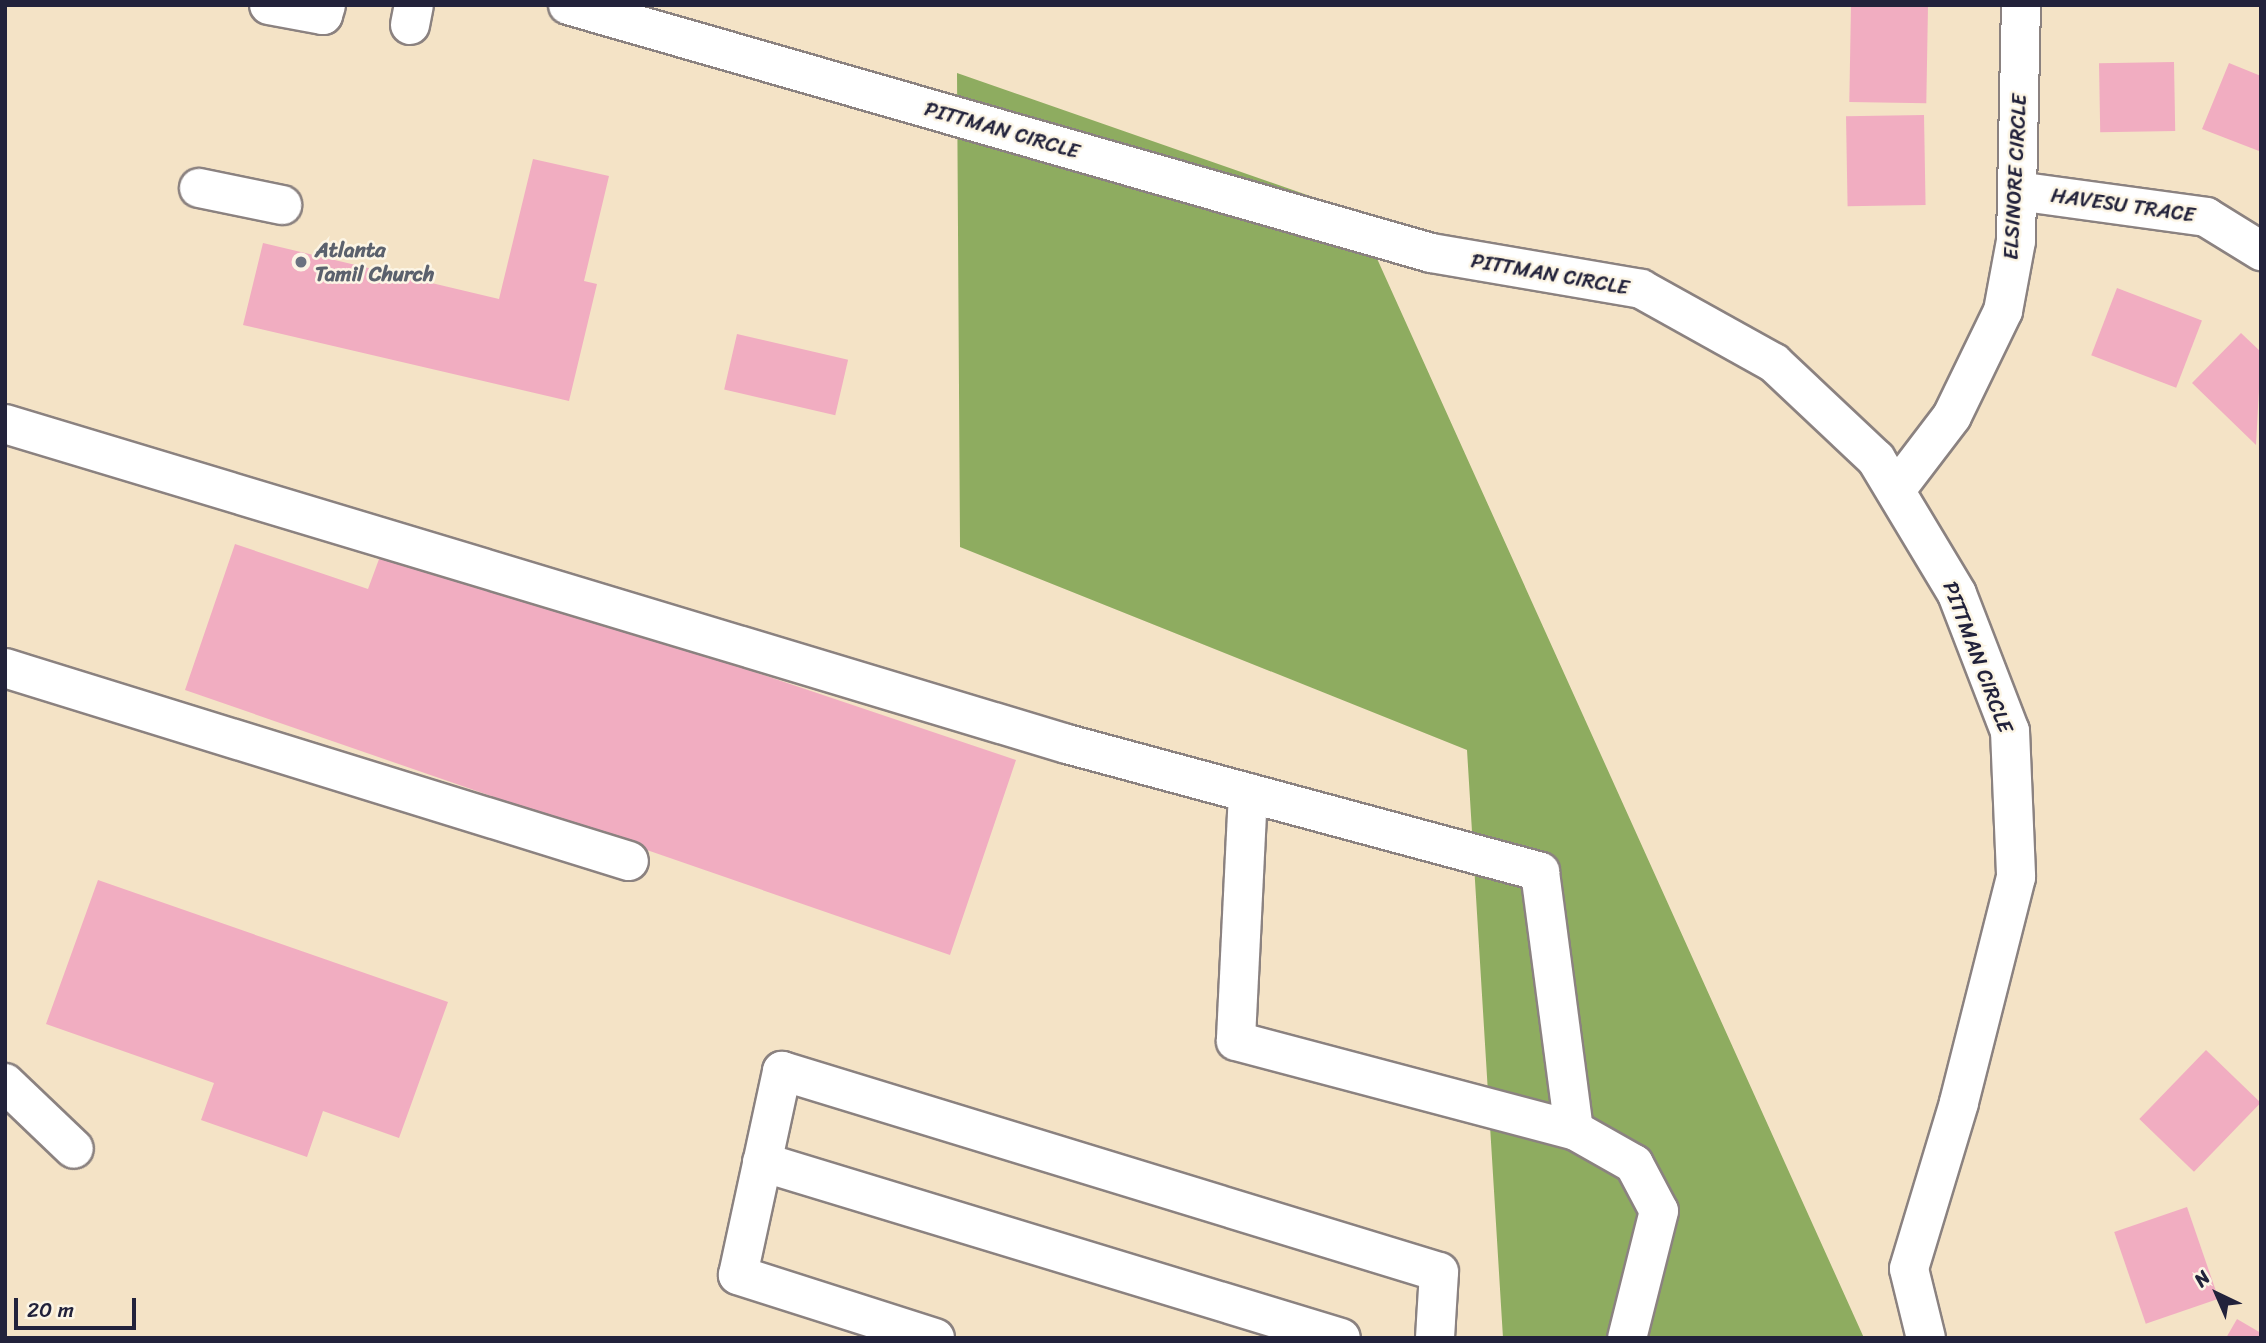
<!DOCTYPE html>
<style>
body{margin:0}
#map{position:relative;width:2266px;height:1343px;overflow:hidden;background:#f4e3c6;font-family:Sriracha,sans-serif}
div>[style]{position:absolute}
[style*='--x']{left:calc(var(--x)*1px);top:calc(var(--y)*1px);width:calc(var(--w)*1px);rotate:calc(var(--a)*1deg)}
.forest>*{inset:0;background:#8eac60}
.building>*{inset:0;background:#f1adc1;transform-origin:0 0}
.roads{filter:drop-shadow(2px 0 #8b8280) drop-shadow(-2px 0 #8b8280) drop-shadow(0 2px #8b8280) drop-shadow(0 -2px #8b8280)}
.minor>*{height:38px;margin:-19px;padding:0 19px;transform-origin:19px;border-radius:19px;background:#fff}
.dots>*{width:19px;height:19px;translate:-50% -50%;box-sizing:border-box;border:4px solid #fcf5e5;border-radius:50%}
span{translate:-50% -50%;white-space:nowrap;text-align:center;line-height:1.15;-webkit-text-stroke:5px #fcf5e5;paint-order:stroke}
.street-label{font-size:21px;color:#22223b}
.worship-label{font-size:21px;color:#5b616d;font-weight:700}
.left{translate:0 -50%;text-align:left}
.frame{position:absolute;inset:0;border:7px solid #22223b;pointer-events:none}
.north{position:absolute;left:2182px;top:1259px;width:70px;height:70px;-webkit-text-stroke:5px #fcf5e5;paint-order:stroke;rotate:316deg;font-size:19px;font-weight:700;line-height:28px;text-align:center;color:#22223b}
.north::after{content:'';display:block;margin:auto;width:24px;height:32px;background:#22223b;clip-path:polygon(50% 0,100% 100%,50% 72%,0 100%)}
.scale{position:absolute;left:14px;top:1298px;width:122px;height:32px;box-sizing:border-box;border:4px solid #22223b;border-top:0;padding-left:9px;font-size:21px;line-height:24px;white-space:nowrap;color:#22223b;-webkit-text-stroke:5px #fcf5e5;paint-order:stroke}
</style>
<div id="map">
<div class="forest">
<i style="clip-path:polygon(957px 73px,1356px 212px,1864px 1338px,1503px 1338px,1467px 750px,960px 547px)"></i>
</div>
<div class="building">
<i style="left:1851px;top:5px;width:77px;height:97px;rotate:1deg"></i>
<i style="left:2174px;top:62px;width:69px;height:75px;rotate:89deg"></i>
<i style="clip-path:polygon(2229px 63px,2261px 76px,2261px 161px,2259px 151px,2202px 129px)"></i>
<i style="left:1924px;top:115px;width:90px;height:78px;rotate:89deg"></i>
<i style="clip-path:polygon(533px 159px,609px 176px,584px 281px,597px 284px,569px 401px,243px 325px,263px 243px,499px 299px)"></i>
<i style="left:2117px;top:288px;width:91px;height:72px;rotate:21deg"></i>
<i style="clip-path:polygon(2241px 333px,2261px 352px,2256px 445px,2192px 383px)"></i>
<i style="left:737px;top:334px;width:114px;height:57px;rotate:13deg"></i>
<i style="clip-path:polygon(235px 544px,368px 589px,382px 551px,419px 559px,1016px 760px,950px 955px,185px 690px)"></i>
<i style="clip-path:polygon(98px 880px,448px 1002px,399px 1138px,323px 1111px,307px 1157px,201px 1120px,214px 1083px,46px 1024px)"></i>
<i style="left:2206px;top:1050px;width:76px;height:96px;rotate:44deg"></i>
<i style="left:2187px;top:1207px;width:97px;height:77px;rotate:71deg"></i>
<i style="clip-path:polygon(2237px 1319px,2261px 1333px,2261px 1338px,2226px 1338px)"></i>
</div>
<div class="roads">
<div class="minor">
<i style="--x:269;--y:5;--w:55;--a:10.5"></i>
<i style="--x:323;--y:15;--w:10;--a:-73"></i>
<i style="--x:568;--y:5;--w:898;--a:16.03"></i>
<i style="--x:1431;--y:253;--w:213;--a:9.7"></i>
<i style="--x:1641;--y:289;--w:152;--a:29.1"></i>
<i style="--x:1774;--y:363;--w:140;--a:43.3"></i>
<i style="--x:1876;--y:459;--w:157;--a:59"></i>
<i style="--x:1957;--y:594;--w:147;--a:68.9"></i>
<i style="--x:2010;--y:731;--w:146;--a:87.6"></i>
<i style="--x:2016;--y:877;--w:233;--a:104.2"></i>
<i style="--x:1959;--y:1103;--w:173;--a:106.8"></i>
<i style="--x:1909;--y:1269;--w:71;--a:76.2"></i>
<i style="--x:410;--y:25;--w:20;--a:-79"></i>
<i style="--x:199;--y:188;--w:85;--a:11.6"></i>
<i style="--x:2017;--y:191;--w:191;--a:7.8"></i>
<i style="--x:2206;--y:217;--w:65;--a:31.7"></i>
<i style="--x:5;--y:424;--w:1109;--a:16.77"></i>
<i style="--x:1067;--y:744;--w:490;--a:15.1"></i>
<i style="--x:1540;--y:872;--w:260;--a:82.5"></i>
<i style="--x:1574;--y:1130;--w:69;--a:29.5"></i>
<i style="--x:1634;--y:1164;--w:53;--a:62"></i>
<i style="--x:1659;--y:1211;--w:131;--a:104.1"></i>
<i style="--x:1898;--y:487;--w:89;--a:-52.7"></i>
<i style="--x:1952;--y:416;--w:117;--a:-64.1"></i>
<i style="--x:2003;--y:311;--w:71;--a:-79.5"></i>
<i style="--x:2016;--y:241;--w:236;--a:-88.8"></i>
<i style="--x:5;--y:668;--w:653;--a:17.19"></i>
<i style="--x:1248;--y:793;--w:248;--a:92.8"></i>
<i style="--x:1236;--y:1041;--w:350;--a:14.8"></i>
<i style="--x:5;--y:1083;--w:95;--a:43.7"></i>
<i style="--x:762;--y:1162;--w:605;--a:16.91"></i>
<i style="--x:935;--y:1338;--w:207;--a:-162.3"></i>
<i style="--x:738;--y:1275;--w:209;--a:-77.8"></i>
<i style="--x:782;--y:1071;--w:687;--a:17.01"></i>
<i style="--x:1439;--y:1272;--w:66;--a:93.5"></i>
</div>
</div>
<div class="dots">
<i style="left:301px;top:262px;background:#6b7280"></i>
</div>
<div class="street-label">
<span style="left:1002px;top:130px;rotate:16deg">PITTMAN CIRCLE</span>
<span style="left:2015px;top:177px;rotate:-87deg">ELSINORE CIRCLE</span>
<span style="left:2123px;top:205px;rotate:8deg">HAVESU TRACE</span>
<span style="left:1550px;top:274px;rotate:10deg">PITTMAN CIRCLE</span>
<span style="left:1978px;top:657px;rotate:69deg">PITTMAN CIRCLE</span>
</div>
<div class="worship-label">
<span class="left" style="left:315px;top:262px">Atlanta<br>Tamil Church</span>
</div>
<div class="frame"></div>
<div class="north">N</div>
<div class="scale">20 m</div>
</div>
